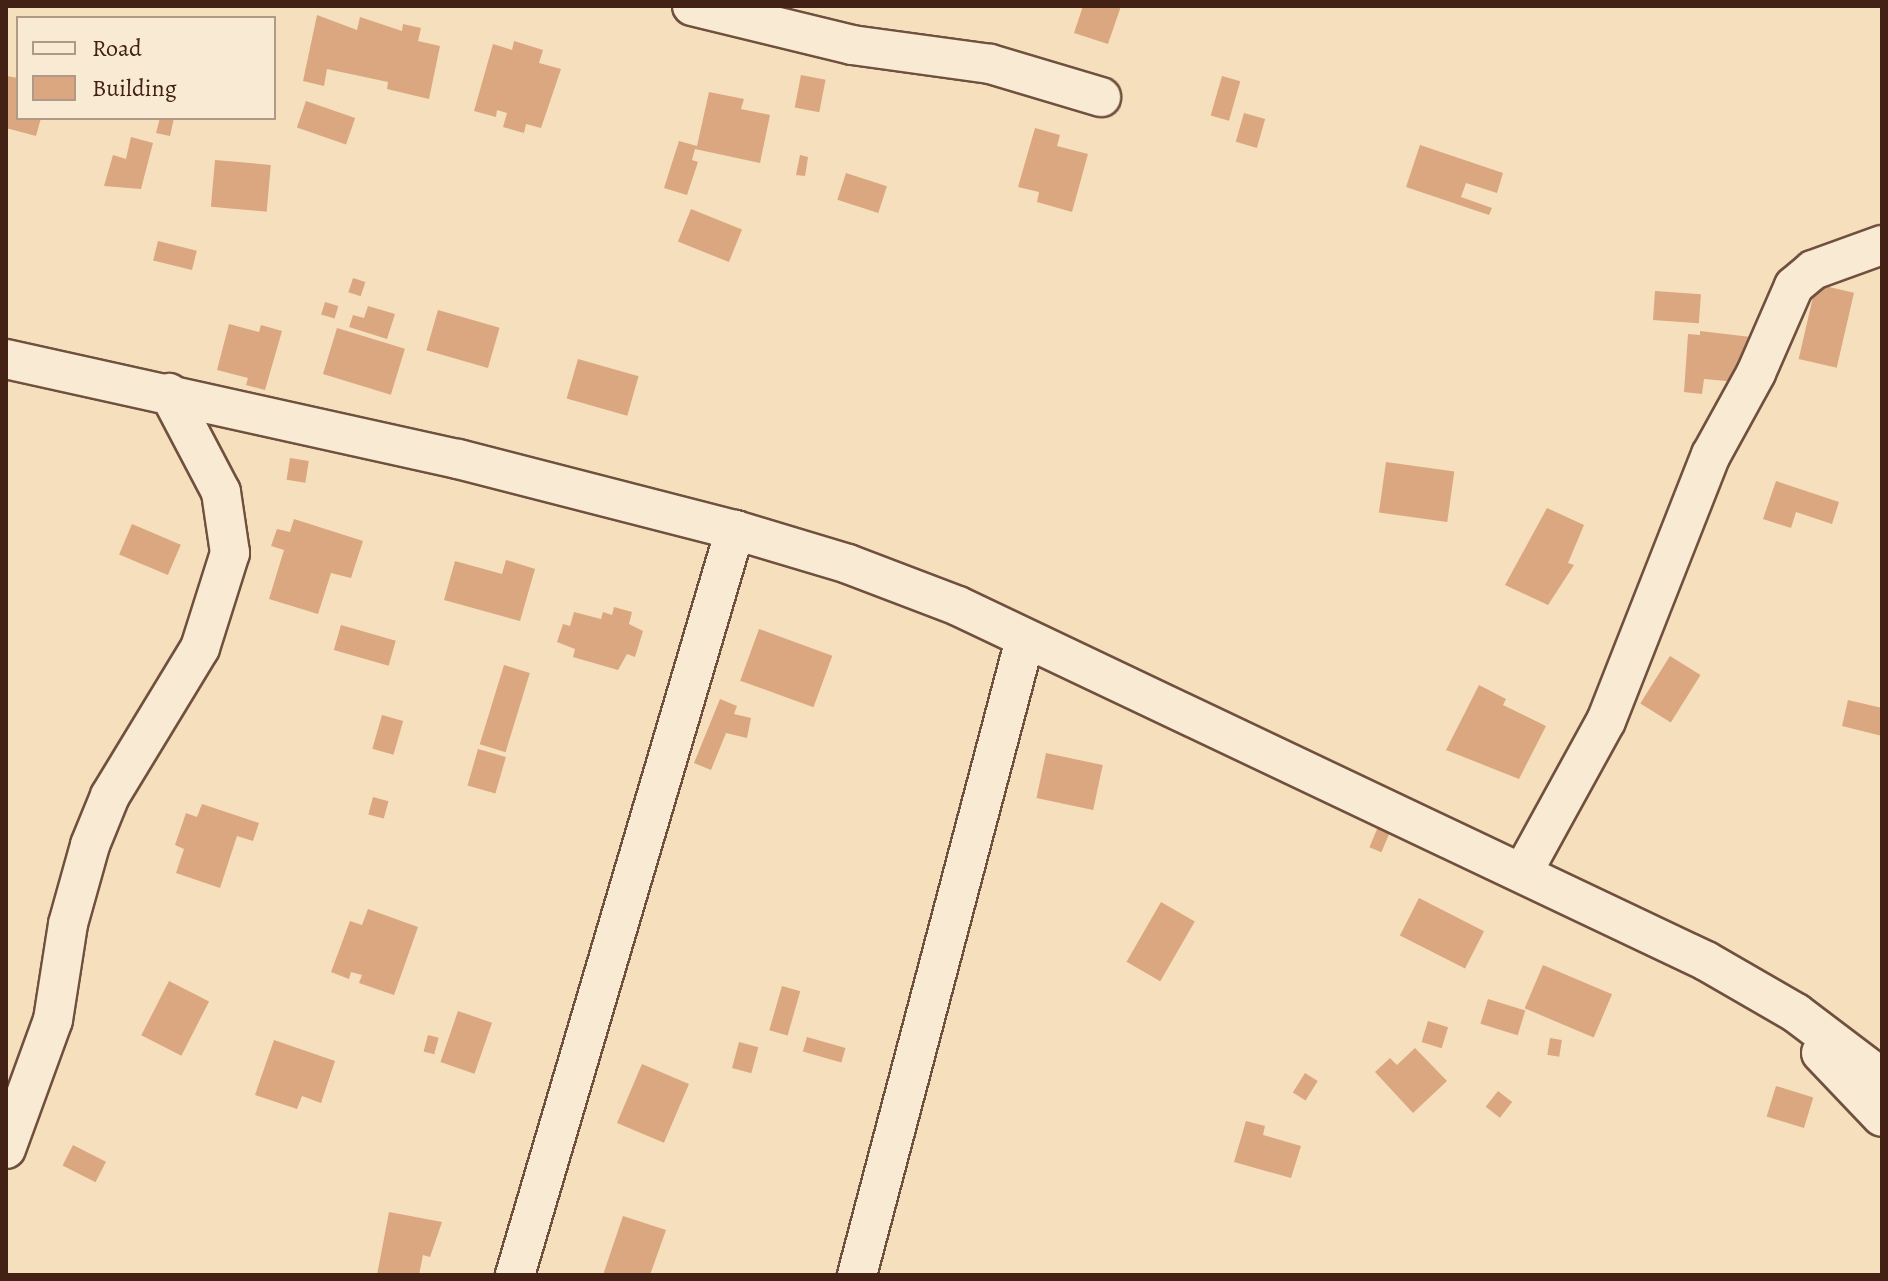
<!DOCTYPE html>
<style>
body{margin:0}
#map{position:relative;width:1888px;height:1281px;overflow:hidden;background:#f6dfbc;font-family:Alegreya,serif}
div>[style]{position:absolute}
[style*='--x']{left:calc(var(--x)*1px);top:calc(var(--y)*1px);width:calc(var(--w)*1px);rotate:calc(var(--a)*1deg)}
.building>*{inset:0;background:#daa780;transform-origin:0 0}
.roads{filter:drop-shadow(2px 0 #70503e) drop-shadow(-2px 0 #70503e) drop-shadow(0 2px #70503e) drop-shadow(0 -2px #70503e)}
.street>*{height:38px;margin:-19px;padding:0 19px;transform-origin:19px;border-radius:19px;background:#f9ead3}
span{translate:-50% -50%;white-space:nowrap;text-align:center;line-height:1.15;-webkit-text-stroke:6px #f9ead3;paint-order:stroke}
.frame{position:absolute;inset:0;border:8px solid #432114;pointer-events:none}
.legend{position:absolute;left:16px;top:16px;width:260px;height:104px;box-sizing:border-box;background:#f9ead3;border:2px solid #b09a87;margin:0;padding:10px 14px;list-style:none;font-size:24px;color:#432114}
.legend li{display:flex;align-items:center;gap:16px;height:40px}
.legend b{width:40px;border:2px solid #b09a87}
</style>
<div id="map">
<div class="building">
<i style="clip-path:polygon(1083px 6px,1121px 6px,1108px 44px,1074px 33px)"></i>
<i style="clip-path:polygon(317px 15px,357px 30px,360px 17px,402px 31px,403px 24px,421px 28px,418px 41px,440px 46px,429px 99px,387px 89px,388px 82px,327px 69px,324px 86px,303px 81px)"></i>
<i style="clip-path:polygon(514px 41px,543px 50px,539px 63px,561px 69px,541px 128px,526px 124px,524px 133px,503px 127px,507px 113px,497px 110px,496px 117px,474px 111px,493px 44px,512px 50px)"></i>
<i style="left:801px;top:75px;width:25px;height:33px;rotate:11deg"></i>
<i style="clip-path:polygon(7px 76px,18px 78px,18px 118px,41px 118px,36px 136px,6px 128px)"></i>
<i style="left:1222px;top:76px;width:19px;height:41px;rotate:16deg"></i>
<i style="clip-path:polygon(709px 92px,744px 99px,741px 109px,770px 115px,760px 163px,695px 149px,692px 160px,698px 162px,687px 195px,664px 188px,679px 141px,697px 146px)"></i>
<i style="left:306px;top:101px;width:52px;height:28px;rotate:19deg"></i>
<i style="left:1244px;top:113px;width:22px;height:30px;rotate:16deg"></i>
<i style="clip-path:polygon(160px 118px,174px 118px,170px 136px,156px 133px)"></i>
<i style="clip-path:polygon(1035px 128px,1060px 135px,1057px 146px,1088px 154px,1072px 212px,1037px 202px,1039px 192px,1018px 187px)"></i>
<i style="clip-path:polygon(131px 137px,153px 143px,141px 189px,104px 186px,113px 155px,126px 159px)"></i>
<i style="clip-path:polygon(1420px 145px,1503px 173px,1497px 193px,1466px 183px,1461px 197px,1492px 208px,1489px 215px,1406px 187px)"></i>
<i style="clip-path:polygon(800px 155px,808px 157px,805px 176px,796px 175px)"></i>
<i style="left:215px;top:160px;width:56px;height:47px;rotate:5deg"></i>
<i style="left:846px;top:173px;width:43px;height:28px;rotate:18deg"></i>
<i style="left:691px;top:209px;width:55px;height:35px;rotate:22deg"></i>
<i style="left:158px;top:241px;width:40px;height:20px;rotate:14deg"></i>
<i style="left:353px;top:278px;width:13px;height:15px;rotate:18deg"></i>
<i style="left:1816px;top:284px;width:39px;height:77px;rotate:13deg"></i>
<i style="left:1655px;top:291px;width:46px;height:29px;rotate:4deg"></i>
<i style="left:325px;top:302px;width:14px;height:13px;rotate:17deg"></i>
<i style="clip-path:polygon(368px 306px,395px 314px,387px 339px,349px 327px,353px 315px,364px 318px)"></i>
<i style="left:438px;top:310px;width:64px;height:42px;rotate:16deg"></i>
<i style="clip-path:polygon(229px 324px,259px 332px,261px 325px,282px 331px,265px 390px,246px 385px,248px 378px,217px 370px)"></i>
<i style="left:337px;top:328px;width:71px;height:48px;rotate:17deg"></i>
<i style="clip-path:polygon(1700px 331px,1751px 337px,1748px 383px,1704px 379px,1702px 394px,1684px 392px,1688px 334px,1700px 335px)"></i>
<i style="left:578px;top:359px;width:63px;height:41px;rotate:16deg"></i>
<i style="left:290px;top:458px;width:19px;height:22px;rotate:9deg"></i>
<i style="left:1386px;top:462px;width:69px;height:51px;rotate:8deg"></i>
<i style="clip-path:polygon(1776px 481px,1839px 502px,1832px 524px,1796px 512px,1791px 528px,1763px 519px)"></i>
<i style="clip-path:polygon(1547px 508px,1584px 525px,1568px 563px,1574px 565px,1548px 605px,1505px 585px)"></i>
<i style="clip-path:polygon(294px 519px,363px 541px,351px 578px,331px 573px,318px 614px,269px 599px,284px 550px,271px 546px,277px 529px,290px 532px)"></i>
<i style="left:132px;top:524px;width:53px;height:33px;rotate:23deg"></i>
<i style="clip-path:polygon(506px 560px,535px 569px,520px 621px,444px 600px,455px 561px,502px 574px)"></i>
<i style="clip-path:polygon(614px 607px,632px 612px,629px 624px,643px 631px,635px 657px,627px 654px,618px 670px,573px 657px,575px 649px,557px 642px,563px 624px,570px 626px,574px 612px,601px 619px,603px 612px,612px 615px)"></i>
<i style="left:341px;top:625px;width:57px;height:26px;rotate:16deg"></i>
<i style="left:759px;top:629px;width:78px;height:55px;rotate:20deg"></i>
<i style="left:1670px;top:656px;width:36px;height:56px;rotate:32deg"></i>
<i style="left:504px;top:665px;width:27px;height:83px;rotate:17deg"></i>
<i style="clip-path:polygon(1479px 685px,1506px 699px,1503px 705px,1546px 726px,1519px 779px,1446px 750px)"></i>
<i style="clip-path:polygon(720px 699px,737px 706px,734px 714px,751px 718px,747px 738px,726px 733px,711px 770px,694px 763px)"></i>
<i style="clip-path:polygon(1848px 700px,1882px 708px,1882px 736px,1842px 726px)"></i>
<i style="left:382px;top:715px;width:22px;height:35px;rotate:16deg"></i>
<i style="left:478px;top:749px;width:29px;height:38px;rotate:16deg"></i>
<i style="left:1046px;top:753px;width:58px;height:46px;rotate:12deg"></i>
<i style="left:373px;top:797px;width:16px;height:18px;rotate:15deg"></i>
<i style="clip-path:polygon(202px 804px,259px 823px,253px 841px,237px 836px,220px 888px,176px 873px,184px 849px,175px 845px,186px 813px,197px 817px)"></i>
<i style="left:1378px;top:827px;width:13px;height:22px;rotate:23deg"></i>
<i style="left:1419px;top:898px;width:73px;height:42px;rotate:27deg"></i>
<i style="left:1161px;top:902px;width:39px;height:69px;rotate:30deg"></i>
<i style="clip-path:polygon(368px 909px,418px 927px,394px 995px,359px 983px,362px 975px,351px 972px,349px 979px,331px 972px,350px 921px,362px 925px)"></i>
<i style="left:1543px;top:965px;width:75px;height:47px;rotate:23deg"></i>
<i style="left:169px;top:981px;width:45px;height:61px;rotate:27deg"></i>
<i style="left:782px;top:986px;width:19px;height:46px;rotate:16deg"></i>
<i style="left:1488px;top:999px;width:39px;height:26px;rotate:17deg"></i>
<i style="left:458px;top:1011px;width:36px;height:54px;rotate:19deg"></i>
<i style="left:1428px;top:1021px;width:21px;height:22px;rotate:17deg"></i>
<i style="left:428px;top:1035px;width:11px;height:17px;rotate:15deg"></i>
<i style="left:807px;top:1037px;width:40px;height:15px;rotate:16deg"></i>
<i style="left:1550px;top:1038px;width:12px;height:17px;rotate:9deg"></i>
<i style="clip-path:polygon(274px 1040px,335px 1061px,321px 1103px,302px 1096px,297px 1109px,255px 1095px)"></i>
<i style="left:739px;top:1042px;width:20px;height:27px;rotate:15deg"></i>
<i style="clip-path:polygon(1415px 1048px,1447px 1081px,1413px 1113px,1375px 1072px,1390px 1058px,1397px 1065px)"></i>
<i style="left:642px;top:1064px;width:51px;height:64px;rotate:23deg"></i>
<i style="left:1305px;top:1073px;width:15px;height:23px;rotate:32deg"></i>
<i style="left:1776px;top:1086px;width:39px;height:32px;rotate:17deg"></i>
<i style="left:1498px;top:1091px;width:18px;height:20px;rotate:38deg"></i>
<i style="clip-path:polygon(1246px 1121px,1265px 1126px,1263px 1135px,1301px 1146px,1291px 1178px,1234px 1162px)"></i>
<i style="left:73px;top:1145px;width:37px;height:23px;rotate:27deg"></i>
<i style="clip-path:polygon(389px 1212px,442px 1222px,430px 1257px,423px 1255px,419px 1275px,377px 1275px)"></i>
<i style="clip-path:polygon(623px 1216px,666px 1230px,650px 1275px,603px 1275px)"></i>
</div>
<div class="roads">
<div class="street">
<i style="--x:692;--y:6;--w:165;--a:13.7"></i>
<i style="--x:852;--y:45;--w:139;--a:7.8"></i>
<i style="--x:990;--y:64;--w:116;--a:16.6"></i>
<i style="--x:6;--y:359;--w:463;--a:12.5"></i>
<i style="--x:458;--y:459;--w:286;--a:14.4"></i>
<i style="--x:735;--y:530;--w:118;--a:16.7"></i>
<i style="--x:848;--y:564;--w:118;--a:20.9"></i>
<i style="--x:958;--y:606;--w:828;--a:25.39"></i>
<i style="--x:1706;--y:961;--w:104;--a:30"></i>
<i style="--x:1796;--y:1013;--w:108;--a:37.1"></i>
<i style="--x:1524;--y:870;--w:170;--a:-61.2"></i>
<i style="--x:1606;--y:721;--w:286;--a:-68.5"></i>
<i style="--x:1711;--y:455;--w:94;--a:-61.2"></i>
<i style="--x:1756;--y:373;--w:95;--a:-66.4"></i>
<i style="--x:1794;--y:286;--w:25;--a:-40"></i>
<i style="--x:1813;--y:270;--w:73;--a:-19.9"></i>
<i style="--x:1821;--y:1053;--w:88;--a:46.4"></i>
<i style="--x:6;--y:1149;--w:137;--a:-70"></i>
<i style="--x:53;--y:1020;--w:97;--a:-81.1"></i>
<i style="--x:68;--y:924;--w:82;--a:-74.4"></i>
<i style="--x:90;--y:845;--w:53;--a:-67.8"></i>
<i style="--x:110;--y:796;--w:173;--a:-58.7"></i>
<i style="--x:200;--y:648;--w:100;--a:-72.5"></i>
<i style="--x:230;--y:553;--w:62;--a:-98.4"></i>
<i style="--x:221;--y:492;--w:112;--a:-117.7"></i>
<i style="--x:515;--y:1275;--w:777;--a:-73.55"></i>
<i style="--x:857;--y:1275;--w:658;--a:-75.2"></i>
</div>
</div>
<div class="frame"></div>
<ul class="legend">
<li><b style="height:10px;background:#f9ead3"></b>Road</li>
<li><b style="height:22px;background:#daa780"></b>Building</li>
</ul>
</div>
